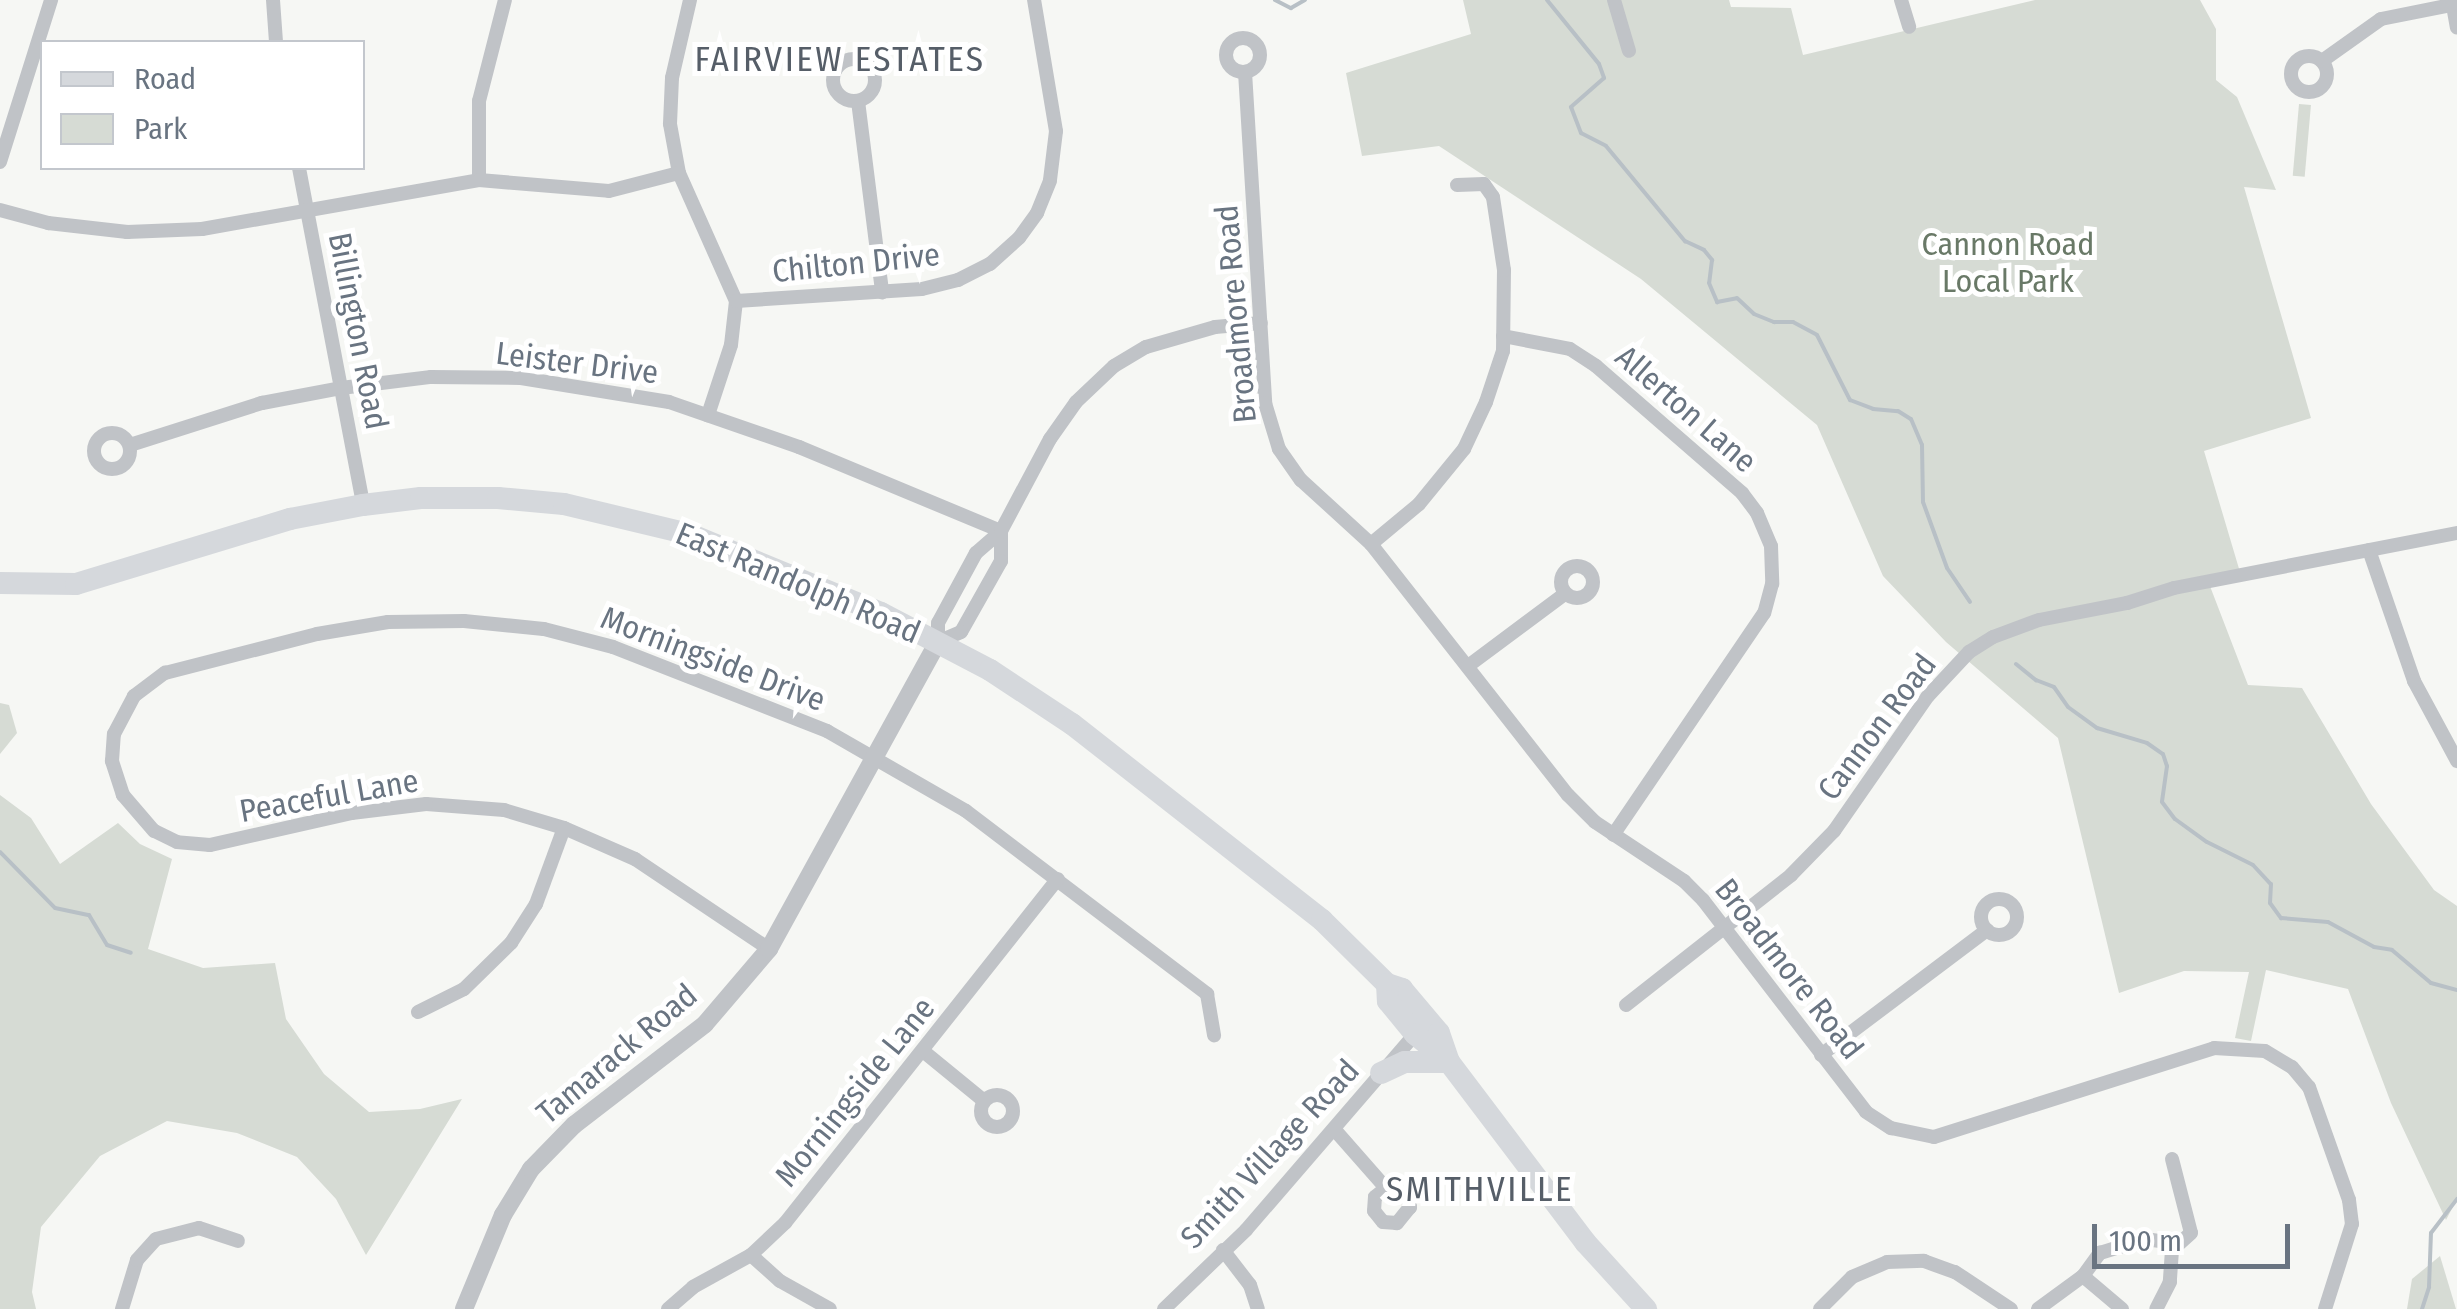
<!DOCTYPE html>
<style>
body{margin:0}
#map{position:relative;width:2457px;height:1309px;overflow:hidden;background:#f6f7f4;font-family:"Fira Sans Condensed",sans-serif}
div>[style]{position:absolute}
[style*='--x']{left:calc(var(--x)*1px);top:calc(var(--y)*1px);width:calc(var(--w)*1px);rotate:calc(var(--a)*1deg)}
.green>*{inset:0;background:#d6dbd4;transform-origin:0 0}
.stream>*{height:4px;margin:-2px;padding:0 2px;transform-origin:2px;border-radius:2px;background:#b8c0c6}
.minor>*{height:14px;margin:-7px;padding:0 7px;transform-origin:7px;border-radius:7px;background:#c0c3c7}
.minor>.ring{margin:-7px;padding:0;box-sizing:content-box;background:none;border:14px solid #c0c3c7;border-radius:50%}
.tertiary>*{height:18px;margin:-9px;padding:0 9px;transform-origin:9px;border-radius:9px;background:#c0c3c7}
.primary>*{height:22px;margin:-11px;padding:0 11px;transform-origin:11px;border-radius:11px;background:#d5d8dc}
span{translate:-50% -50%;white-space:nowrap;text-align:center;line-height:1.15;-webkit-text-stroke:10px #fff;paint-order:stroke}
.park-label{font-size:32px;color:#697967}
.street-label{font-size:32px;color:#697481}
.neighbourhood-label{font-size:35px;color:#565e68;letter-spacing:2.5px}
.legend{position:absolute;left:40px;top:40px;width:325px;height:130px;box-sizing:border-box;background:#fff;border:2px solid #c3c7cd;margin:0;padding:12px 18px;list-style:none;font-size:30px;color:#697481}
.legend li{display:flex;align-items:center;gap:20px;height:50px}
.legend b{width:50px;border:2px solid #c3c7cd}
.scale{position:absolute;left:2092px;top:1224px;width:198px;height:45px;box-sizing:border-box;border:5px solid #697481;border-top:0;padding-left:12px;font-size:30px;line-height:35px;white-space:nowrap;color:#697481;-webkit-text-stroke:8px #fff;paint-order:stroke}
</style>
<div id="map">
<div class="green">
<i style="clip-path:polygon(1463px 0,1729px 0,1731px 7px,1791px 8px,1803px 55px,2035px 0,2200px 0,2216px 29px,2216px 80px,2237px 97px,2276px 190px,2244px 187px,2311px 418px,2204px 451px,2240px 572px,2208px 581px,2248px 685px,2302px 688px,2371px 804px,2434px 890px,2457px 906px,2457px 1199px,2446px 1220px,2391px 1103px,2348px 989px,2266px 970px,2251px 1041px,2235px 1038px,2249px 972px,2184px 971px,2119px 993px,2058px 738px,1946px 642px,1883px 576px,1817px 425px,1641px 279px,1439px 146px,1362px 156px,1346px 73px,1471px 34px)"></i>
<i style="left:2299px;top:104px;width:12px;height:72px;rotate:5deg"></i>
<i style="clip-path:polygon(0 703px,9px 705px,17px 733px,0 754px)"></i>
<i style="clip-path:polygon(0 795px,31px 818px,60px 864px,118px 823px,140px 844px,172px 859px,148px 949px,203px 968px,275px 963px,286px 1019px,324px 1074px,369px 1112px,420px 1109px,462px 1099px,366px 1255px,336px 1199px,297px 1157px,237px 1133px,167px 1121px,100px 1156px,41px 1227px,32px 1292px,36px 1309px,0 1309px)"></i>
<i style="clip-path:polygon(2440px 1256px,2456px 1309px,2407px 1309px,2412px 1279px)"></i>
</div>
<div class="stream">
<i style="--x:1275;--y:0;--w:18;--a:27"></i>
<i style="--x:1291;--y:8;--w:16;--a:-30"></i>
<i style="--x:1547;--y:0;--w:82;--a:50.9"></i>
<i style="--x:1599;--y:64;--w:15;--a:70"></i>
<i style="--x:1604;--y:78;--w:44;--a:138.7"></i>
<i style="--x:1571;--y:107;--w:28;--a:69"></i>
<i style="--x:1581;--y:133;--w:28;--a:27"></i>
<i style="--x:1606;--y:146;--w:124;--a:50.3"></i>
<i style="--x:1685;--y:241;--w:21;--a:25"></i>
<i style="--x:1704;--y:250;--w:13;--a:51"></i>
<i style="--x:1712;--y:260;--w:23;--a:97"></i>
<i style="--x:1709;--y:283;--w:21;--a:67"></i>
<i style="--x:1717;--y:302;--w:20;--a:-11"></i>
<i style="--x:1737;--y:298;--w:23;--a:43"></i>
<i style="--x:1754;--y:314;--w:22;--a:22"></i>
<i style="--x:1774;--y:322;--w:19;--a:0"></i>
<i style="--x:1793;--y:322;--w:27;--a:28"></i>
<i style="--x:1817;--y:335;--w:73;--a:63.1"></i>
<i style="--x:1850;--y:400;--w:25;--a:21"></i>
<i style="--x:1873;--y:409;--w:25;--a:5"></i>
<i style="--x:1898;--y:411;--w:15;--a:32"></i>
<i style="--x:1911;--y:419;--w:28;--a:67"></i>
<i style="--x:1922;--y:445;--w:57;--a:89"></i>
<i style="--x:1923;--y:502;--w:70;--a:70"></i>
<i style="--x:1947;--y:568;--w:41;--a:55.9"></i>
<i style="--x:2016;--y:664;--w:26;--a:39"></i>
<i style="--x:2036;--y:680;--w:19;--a:21"></i>
<i style="--x:2054;--y:687;--w:24;--a:55"></i>
<i style="--x:2068;--y:707;--w:36;--a:36"></i>
<i style="--x:2097;--y:728;--w:52;--a:16.7"></i>
<i style="--x:2147;--y:743;--w:19;--a:35"></i>
<i style="--x:2163;--y:754;--w:13;--a:72"></i>
<i style="--x:2167;--y:766;--w:36;--a:98"></i>
<i style="--x:2162;--y:802;--w:21;--a:53"></i>
<i style="--x:2175;--y:819;--w:39;--a:36"></i>
<i style="--x:2207;--y:842;--w:51;--a:26.6"></i>
<i style="--x:2253;--y:865;--w:26;--a:47"></i>
<i style="--x:2271;--y:884;--w:19;--a:93"></i>
<i style="--x:2270;--y:903;--w:19;--a:54"></i>
<i style="--x:2281;--y:918;--w:47;--a:4.9"></i>
<i style="--x:2328;--y:922;--w:52;--a:28.5"></i>
<i style="--x:2374;--y:947;--w:18;--a:9"></i>
<i style="--x:2392;--y:950;--w:51;--a:40.2"></i>
<i style="--x:2431;--y:983;--w:27;--a:15"></i>
<i style="--x:0;--y:852;--w:78;--a:45.5"></i>
<i style="--x:55;--y:908;--w:35;--a:12"></i>
<i style="--x:89;--y:915;--w:35;--a:59"></i>
<i style="--x:107;--y:945;--w:25;--a:18"></i>
<i style="--x:2422;--y:1309;--w:23;--a:-72"></i>
<i style="--x:2429;--y:1287;--w:54;--a:-87.9"></i>
<i style="--x:2431;--y:1233;--w:43;--a:-52.6"></i>
</div>
<div class="minor">
<i style="--x:273;--y:0;--w:42;--a:85.9"></i>
<i style="--x:690;--y:0;--w:80;--a:103"></i>
<i style="--x:672;--y:78;--w:46;--a:92.5"></i>
<i style="--x:670;--y:124;--w:50;--a:79.6"></i>
<i style="--x:679;--y:173;--w:140;--a:66"></i>
<i style="--x:736;--y:301;--w:44;--a:96.5"></i>
<i style="--x:731;--y:345;--w:74;--a:108.2"></i>
<i style="--x:1614;--y:0;--w:53;--a:73.6"></i>
<i style="--x:1901;--y:0;--w:28;--a:73"></i>
<i style="--x:2452;--y:0;--w:28;--a:80"></i>
<i class="ring" style="left:1226px;top:38px;width:20px;height:20px"></i>
<i class="ring" style="left:2291px;top:56px;width:22px;height:22px"></i>
<i class="ring" style="left:833px;top:59px;width:28px;height:28px"></i>
<i style="--x:2322;--y:61;--w:72;--a:-35.4"></i>
<i style="--x:2381;--y:19;--w:71;--a:-11.3"></i>
<i style="--x:1245;--y:72;--w:332;--a:86.5"></i>
<i style="--x:1265;--y:403;--w:48;--a:73.1"></i>
<i style="--x:1279;--y:449;--w:38;--a:55"></i>
<i style="--x:1301;--y:480;--w:95;--a:42.4"></i>
<i style="--x:1371;--y:544;--w:319;--a:51.9"></i>
<i style="--x:1568;--y:795;--w:38;--a:45"></i>
<i style="--x:1595;--y:822;--w:107;--a:33.5"></i>
<i style="--x:1684;--y:881;--w:27;--a:45"></i>
<i style="--x:1703;--y:900;--w:267;--a:52.4"></i>
<i style="--x:1866;--y:1112;--w:30;--a:33"></i>
<i style="--x:1891;--y:1128;--w:44;--a:11.8"></i>
<i style="--x:1934;--y:1137;--w:294;--a:-17.6"></i>
<i style="--x:2214;--y:1048;--w:51;--a:3.4"></i>
<i style="--x:2265;--y:1051;--w:31;--a:31"></i>
<i style="--x:2292;--y:1067;--w:26;--a:50"></i>
<i style="--x:2309;--y:1087;--w:120;--a:70.5"></i>
<i style="--x:2349;--y:1200;--w:24;--a:83"></i>
<i style="--x:2352;--y:1224;--w:89;--a:107.6"></i>
<i style="--x:858;--y:101;--w:193;--a:82.8"></i>
<i style="--x:0;--y:162;--w:170;--a:-72.5"></i>
<i style="--x:299;--y:168;--w:343;--a:79.2"></i>
<i style="--x:479;--y:180;--w:79;--a:-90"></i>
<i style="--x:479;--y:101;--w:104;--a:-75.6"></i>
<i style="--x:0;--y:210;--w:50;--a:15.2"></i>
<i style="--x:48;--y:223;--w:80;--a:6.5"></i>
<i style="--x:127;--y:232;--w:75;--a:-2.3"></i>
<i style="--x:202;--y:229;--w:281;--a:-10"></i>
<i style="--x:479;--y:180;--w:130;--a:4.8"></i>
<i style="--x:609;--y:191;--w:72;--a:-14.4"></i>
<i style="--x:736;--y:301;--w:186;--a:-3.7"></i>
<i style="--x:922;--y:289;--w:37;--a:-14"></i>
<i style="--x:958;--y:280;--w:36;--a:-27"></i>
<i style="--x:990;--y:264;--w:39;--a:-42"></i>
<i style="--x:1019;--y:238;--w:31;--a:-54"></i>
<i style="--x:1037;--y:213;--w:35;--a:-68"></i>
<i style="--x:1050;--y:180;--w:49;--a:-83"></i>
<i style="--x:1056;--y:131;--w:133;--a:-99.5"></i>
<i style="--x:1503;--y:336;--w:68;--a:11"></i>
<i style="--x:1570;--y:349;--w:31;--a:33"></i>
<i style="--x:1596;--y:366;--w:194;--a:41"></i>
<i style="--x:1742;--y:493;--w:25;--a:53"></i>
<i style="--x:1757;--y:513;--w:36;--a:67"></i>
<i style="--x:1771;--y:546;--w:38;--a:88"></i>
<i style="--x:1772;--y:584;--w:30;--a:105"></i>
<i style="--x:1764;--y:613;--w:268;--a:124.2"></i>
<i class="ring" style="left:94px;top:433px;width:22px;height:22px"></i>
<i style="--x:130;--y:445;--w:139;--a:-17.7"></i>
<i style="--x:262;--y:403;--w:80;--a:-10.8"></i>
<i style="--x:341;--y:388;--w:91;--a:-7"></i>
<i style="--x:431;--y:377;--w:90;--a:0.6"></i>
<i style="--x:521;--y:378;--w:150;--a:9.2"></i>
<i style="--x:669;--y:402;--w:138;--a:19.1"></i>
<i style="--x:799;--y:447;--w:219;--a:22.6"></i>
<i style="--x:1001;--y:531;--w:30;--a:90"></i>
<i style="--x:1001;--y:561;--w:81;--a:119.4"></i>
<i style="--x:961;--y:632;--w:25;--a:157"></i>
<i style="--x:938;--y:642;--w:19;--a:-90"></i>
<i style="--x:938;--y:623;--w:80;--a:-61.5"></i>
<i style="--x:976;--y:553;--w:33;--a:-41"></i>
<i style="--x:1001;--y:531;--w:104;--a:-62"></i>
<i style="--x:1050;--y:439;--w:45;--a:-54.9"></i>
<i style="--x:1076;--y:402;--w:52;--a:-43.5"></i>
<i style="--x:1114;--y:366;--w:37;--a:-31"></i>
<i style="--x:1146;--y:347;--w:72;--a:-16.2"></i>
<i style="--x:1215;--y:327;--w:46;--a:-5"></i>
<i style="--x:1371;--y:544;--w:62;--a:-39.8"></i>
<i style="--x:1419;--y:504;--w:71;--a:-50.7"></i>
<i style="--x:1464;--y:449;--w:52;--a:-64.9"></i>
<i style="--x:1486;--y:402;--w:54;--a:-71.6"></i>
<i style="--x:1503;--y:351;--w:81;--a:-89.3"></i>
<i style="--x:1504;--y:270;--w:74;--a:-98.6"></i>
<i style="--x:1493;--y:197;--w:16;--a:-125"></i>
<i style="--x:1484;--y:184;--w:27;--a:178"></i>
<i style="--x:2369;--y:550;--w:139;--a:71"></i>
<i style="--x:2414;--y:681;--w:91;--a:61.7"></i>
<i class="ring" style="left:1561px;top:566px;width:18px;height:18px"></i>
<i style="--x:1468;--y:666;--w:122;--a:-36.7"></i>
<i class="ring" style="left:1981px;top:899px;width:22px;height:22px"></i>
<i style="--x:769;--y:949;--w:161;--a:-146.1"></i>
<i style="--x:635;--y:859;--w:77;--a:-156.4"></i>
<i style="--x:564;--y:828;--w:63;--a:-163.3"></i>
<i style="--x:504;--y:810;--w:78;--a:-175.6"></i>
<i style="--x:426;--y:804;--w:75;--a:173.1"></i>
<i style="--x:352;--y:813;--w:146;--a:167.3"></i>
<i style="--x:210;--y:845;--w:33;--a:-175"></i>
<i style="--x:177;--y:842;--w:25;--a:-154"></i>
<i style="--x:154;--y:831;--w:48;--a:-130.7"></i>
<i style="--x:123;--y:795;--w:36;--a:-108"></i>
<i style="--x:112;--y:761;--w:27;--a:-86"></i>
<i style="--x:114;--y:734;--w:43;--a:-62.2"></i>
<i style="--x:134;--y:696;--w:39;--a:-37"></i>
<i style="--x:165;--y:673;--w:157;--a:-14.4"></i>
<i style="--x:317;--y:634;--w:72;--a:-9.6"></i>
<i style="--x:388;--y:622;--w:76;--a:-0.8"></i>
<i style="--x:464;--y:621;--w:80;--a:5.7"></i>
<i style="--x:544;--y:629;--w:71;--a:14.6"></i>
<i style="--x:613;--y:647;--w:230;--a:21.4"></i>
<i style="--x:827;--y:731;--w:160;--a:29.9"></i>
<i style="--x:966;--y:811;--w:303;--a:37.2"></i>
<i style="--x:1207;--y:994;--w:42;--a:80.3"></i>
<i style="--x:1626;--y:1005;--w:210;--a:-38.2"></i>
<i style="--x:1791;--y:875;--w:62;--a:-45.7"></i>
<i style="--x:1834;--y:831;--w:165;--a:-55.2"></i>
<i style="--x:1928;--y:696;--w:60;--a:-47"></i>
<i style="--x:1969;--y:652;--w:28;--a:-32"></i>
<i style="--x:1993;--y:637;--w:49;--a:-20.3"></i>
<i style="--x:2039;--y:620;--w:90;--a:-10.9"></i>
<i style="--x:2127;--y:603;--w:49;--a:-17.7"></i>
<i style="--x:2174;--y:588;--w:288;--a:-11"></i>
<i style="--x:418;--y:1012;--w:51;--a:-26.6"></i>
<i style="--x:464;--y:989;--w:66;--a:-44.4"></i>
<i style="--x:511;--y:943;--w:46;--a:-57.3"></i>
<i style="--x:536;--y:904;--w:81;--a:-69.8"></i>
<i style="--x:923;--y:1051;--w:79;--a:39.3"></i>
<i style="--x:1821;--y:1055;--w:208;--a:-37"></i>
<i class="ring" style="left:981px;top:1095px;width:18px;height:18px"></i>
<i style="--x:1334;--y:1129;--w:79;--a:48.6"></i>
<i style="--x:1386;--y:1188;--w:21;--a:17"></i>
<i style="--x:1406;--y:1194;--w:14;--a:73"></i>
<i style="--x:1410;--y:1207;--w:21;--a:129"></i>
<i style="--x:1397;--y:1223;--w:14;--a:-176"></i>
<i style="--x:1383;--y:1222;--w:14;--a:-129"></i>
<i style="--x:1374;--y:1211;--w:14;--a:-86"></i>
<i style="--x:1375;--y:1197;--w:14;--a:-39"></i>
<i style="--x:2172;--y:1159;--w:76;--a:75.6"></i>
<i style="--x:2191;--y:1233;--w:25;--a:138"></i>
<i style="--x:1223;--y:1250;--w:44;--a:52.4"></i>
<i style="--x:1250;--y:1285;--w:25;--a:72"></i>
<i style="--x:751;--y:1255;--w:39;--a:42"></i>
<i style="--x:780;--y:1281;--w:57;--a:29.2"></i>
<i style="--x:122;--y:1309;--w:51;--a:-73"></i>
<i style="--x:137;--y:1260;--w:28;--a:-48"></i>
<i style="--x:156;--y:1239;--w:44;--a:-14.3"></i>
<i style="--x:199;--y:1228;--w:41;--a:18.4"></i>
<i style="--x:668;--y:1309;--w:33;--a:-41"></i>
<i style="--x:693;--y:1287;--w:66;--a:-28.9"></i>
<i style="--x:751;--y:1255;--w:47;--a:-43.3"></i>
<i style="--x:785;--y:1223;--w:439;--a:-51.6"></i>
<i style="--x:1164;--y:1309;--w:114;--a:-43.9"></i>
<i style="--x:1246;--y:1230;--w:259;--a:-49.2"></i>
<i style="--x:1820;--y:1309;--w:45;--a:-45"></i>
<i style="--x:1852;--y:1277;--w:38;--a:-23"></i>
<i style="--x:1887;--y:1262;--w:37;--a:-2"></i>
<i style="--x:1924;--y:1261;--w:33;--a:20"></i>
<i style="--x:1955;--y:1272;--w:67;--a:33.5"></i>
<i style="--x:2038;--y:1309;--w:56;--a:-36.3"></i>
<i style="--x:2122;--y:1309;--w:51;--a:-139.8"></i>
<i style="--x:2083;--y:1276;--w:29;--a:-54"></i>
<i style="--x:2100;--y:1253;--w:47;--a:-17.3"></i>
<i style="--x:2145;--y:1239;--w:21;--a:8"></i>
<i style="--x:2166;--y:1242;--w:10;--a:53"></i>
<i style="--x:2172;--y:1250;--w:32;--a:94"></i>
<i style="--x:2170;--y:1282;--w:30;--a:117"></i>
</div>
<div class="tertiary">
<i style="--x:464;--y:1309;--w:102;--a:-67.5"></i>
<i style="--x:503;--y:1215;--w:54;--a:-58.7"></i>
<i style="--x:531;--y:1169;--w:62;--a:-45.7"></i>
<i style="--x:574;--y:1125;--w:165;--a:-37.6"></i>
<i style="--x:705;--y:1024;--w:99;--a:-49.5"></i>
<i style="--x:769;--y:949;--w:350;--a:-61.2"></i>
</div>
<div class="primary">
<i style="--x:0;--y:583;--w:76;--a:0.8"></i>
<i style="--x:76;--y:584;--w:224;--a:-16.9"></i>
<i style="--x:290;--y:519;--w:74;--a:-10.9"></i>
<i style="--x:363;--y:505;--w:58;--a:-6.9"></i>
<i style="--x:421;--y:498;--w:77;--a:0"></i>
<i style="--x:498;--y:498;--w:66;--a:5.2"></i>
<i style="--x:564;--y:504;--w:129;--a:13.5"></i>
<i style="--x:689;--y:534;--w:208;--a:22.4"></i>
<i style="--x:881;--y:613;--w:123;--a:27.6"></i>
<i style="--x:990;--y:670;--w:98;--a:33.4"></i>
<i style="--x:1072;--y:724;--w:318;--a:38.1"></i>
<i style="--x:1322;--y:920;--w:91;--a:44.6"></i>
<i style="--x:1387;--y:984;--w:16;--a:18"></i>
<i style="--x:1402;--y:989;--w:57;--a:49.9"></i>
<i style="--x:1439;--y:1033;--w:31;--a:71"></i>
<i style="--x:1449;--y:1062;--w:226;--a:52.9"></i>
<i style="--x:1585;--y:1242;--w:91;--a:47.7"></i>
<i style="--x:1387;--y:984;--w:17;--a:87"></i>
<i style="--x:1388;--y:1001;--w:43;--a:50.7"></i>
<i style="--x:1415;--y:1034;--w:44;--a:39.5"></i>
<i style="--x:1381;--y:1073;--w:26;--a:-25"></i>
<i style="--x:1405;--y:1062;--w:44;--a:0"></i>
</div>
<div class="park-label">
<span style="left:2008px;top:263px">Cannon Road<br>Local Park</span>
</div>
<div class="street-label">
<span style="left:856px;top:263px;rotate:-6deg">Chilton Drive</span>
<span style="left:1236px;top:314px;rotate:-95deg">Broadmore Road</span>
<span style="left:358px;top:331px;rotate:79deg">Billington Road</span>
<span style="left:577px;top:363px;rotate:7deg">Leister Drive</span>
<span style="left:1686px;top:409px;rotate:41deg">Allerton Lane</span>
<span style="left:798px;top:583px;rotate:23deg">East Randolph Road</span>
<span style="left:713px;top:659px;rotate:21deg">Morningside Drive</span>
<span style="left:1877px;top:727px;rotate:-53deg">Cannon Road</span>
<span style="left:329px;top:796px;rotate:-10deg">Peaceful Lane</span>
<span style="left:1789px;top:969px;rotate:52deg">Broadmore Road</span>
<span style="left:617px;top:1054px;rotate:-40deg">Tamarack Road</span>
<span style="left:855px;top:1092px;rotate:-51deg">Morningside Lane</span>
<span style="left:1270px;top:1154px;rotate:-47deg">Smith Village Road</span>
</div>
<div class="neighbourhood-label">
<span style="left:840px;top:59px">FAIRVIEW ESTATES</span>
<span style="left:1480px;top:1189px">SMITHVILLE</span>
</div>
<ul class="legend">
<li><b style="height:12px;background:#d5d8dc"></b>Road</li>
<li><b style="height:28px;background:#d6dbd4"></b>Park</li>
</ul>
<div class="scale">100 m</div>
</div>
